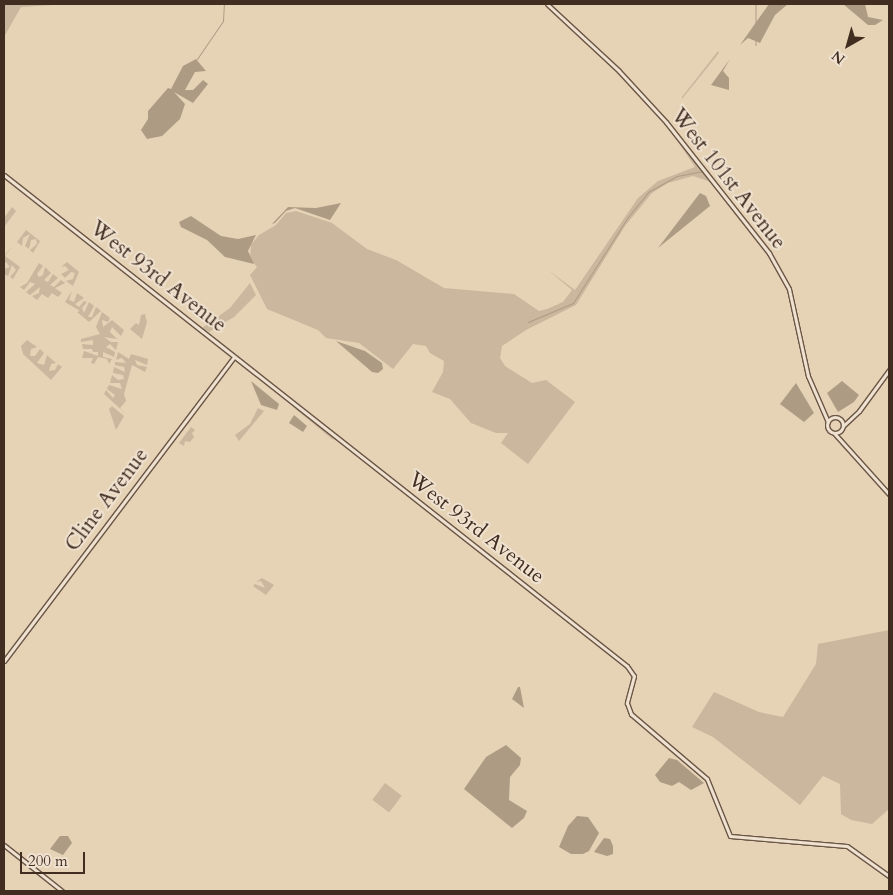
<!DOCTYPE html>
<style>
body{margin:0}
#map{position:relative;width:893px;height:895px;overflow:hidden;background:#e6d3b6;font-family:Cardo,serif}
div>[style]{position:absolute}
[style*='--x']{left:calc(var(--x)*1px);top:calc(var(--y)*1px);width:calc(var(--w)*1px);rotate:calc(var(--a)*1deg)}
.green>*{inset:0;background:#cab79d;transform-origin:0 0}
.water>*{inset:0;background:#ae9b83}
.stream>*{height:1px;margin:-0.5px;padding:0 0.5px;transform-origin:0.5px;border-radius:0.5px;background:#ae9b83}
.roads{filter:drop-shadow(1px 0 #6b5646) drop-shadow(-1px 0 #6b5646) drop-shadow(0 1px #6b5646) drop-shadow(0 -1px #6b5646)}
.minor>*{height:3px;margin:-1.5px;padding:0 1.5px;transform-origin:1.5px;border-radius:1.5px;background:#efe2d0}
.minor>.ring{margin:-1.5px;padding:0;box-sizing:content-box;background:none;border:3px solid #efe2d0;border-radius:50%}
span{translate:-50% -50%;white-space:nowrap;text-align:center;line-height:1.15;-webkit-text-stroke:4px #efe2d0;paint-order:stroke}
.street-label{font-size:21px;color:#422d21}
.frame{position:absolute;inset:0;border:5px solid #422d21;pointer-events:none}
.north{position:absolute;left:823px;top:20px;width:50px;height:50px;-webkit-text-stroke:4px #efe2d0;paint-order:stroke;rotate:218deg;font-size:14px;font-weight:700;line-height:20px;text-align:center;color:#422d21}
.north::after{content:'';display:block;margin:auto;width:18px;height:22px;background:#422d21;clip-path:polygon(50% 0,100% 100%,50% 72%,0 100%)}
.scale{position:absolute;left:20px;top:852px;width:65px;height:22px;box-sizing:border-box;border:2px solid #422d21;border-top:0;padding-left:6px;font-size:15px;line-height:18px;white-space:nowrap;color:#422d21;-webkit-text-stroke:4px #efe2d0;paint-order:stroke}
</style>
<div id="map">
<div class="green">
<i style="clip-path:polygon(4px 4px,68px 4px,21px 7px,4px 37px)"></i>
<i style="left:755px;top:4px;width:2px;height:42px"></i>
<i style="clip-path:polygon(718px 51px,719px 53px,682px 99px,682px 97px)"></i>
<i style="clip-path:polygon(666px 124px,711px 182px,693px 176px,668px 183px,652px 193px,625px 226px,576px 305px,526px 330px,502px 346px,500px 358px,505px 366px,532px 383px,546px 380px,575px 402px,528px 464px,501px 443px,508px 433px,496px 433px,471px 423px,450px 399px,432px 392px,443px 372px,444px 361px,430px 353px,426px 346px,413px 344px,393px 369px,359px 343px,326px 338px,318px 330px,267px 309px,250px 275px,257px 267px,250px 259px,251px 245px,259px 235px,276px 225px,286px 213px,296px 211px,332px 223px,367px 249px,396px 260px,444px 288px,514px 294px,539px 311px,547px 309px,563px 302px,572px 290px,548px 270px,575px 290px,638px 198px,658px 181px,695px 167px)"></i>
<i style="clip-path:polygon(12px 207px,16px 211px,4px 227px,4px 218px)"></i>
<i style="clip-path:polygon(26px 230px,40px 241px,33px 253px,30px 250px,37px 244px,36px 239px,31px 240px,29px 249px,25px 246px,30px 234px,23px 238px,22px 246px,17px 242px)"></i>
<i style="clip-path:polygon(13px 245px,5px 256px,20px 267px,13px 279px,10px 277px,16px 270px,12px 265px,8px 276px,4px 274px,4px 269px,10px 267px,6px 262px,4px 264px,4px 256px)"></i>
<i style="clip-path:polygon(67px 262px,79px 272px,73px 286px,66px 281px,73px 279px,75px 273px,71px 272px,65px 278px,61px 274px,69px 270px,65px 266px,61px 267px)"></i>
<i style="clip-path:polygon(39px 263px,43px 266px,37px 274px,39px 277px,43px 275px,45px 267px,51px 273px,44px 280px,48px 282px,53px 274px,58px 278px,50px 285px,54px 287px,61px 280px,65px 283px,55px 288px,62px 293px,58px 297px,52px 293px,48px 298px,42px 294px,37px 300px,32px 296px,39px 293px,40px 287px,30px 295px,26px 292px,35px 284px,30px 282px,24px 290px,20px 287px,27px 283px)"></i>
<i style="clip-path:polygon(250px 283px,256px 295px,234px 317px,209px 332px,202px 328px,230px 308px)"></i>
<i style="clip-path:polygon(72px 291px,69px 300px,74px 302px,77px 293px,84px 298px,75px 304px,79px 307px,84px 301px,87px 302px,82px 308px,84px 313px,89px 302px,94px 306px,88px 317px,92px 317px,96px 307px,101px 311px,89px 322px,77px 312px,80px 311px,65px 302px)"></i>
<i style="clip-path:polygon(102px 312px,110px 318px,108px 322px,102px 320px,103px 327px,112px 320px,124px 330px,121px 336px,112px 327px,110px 332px,117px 339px,104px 337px,111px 342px,118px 342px,116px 350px,110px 344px,106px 347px,115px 352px,114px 357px,103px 352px,103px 357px,112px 359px,109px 364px,107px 359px,98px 357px,94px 364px,91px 363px,93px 358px,82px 358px,84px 351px,98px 356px,98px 352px,93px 352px,92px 349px,83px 349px,82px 344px,93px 345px,93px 340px,81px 342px,81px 339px,100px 334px,96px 327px)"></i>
<i style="clip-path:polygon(145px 314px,147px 322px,142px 339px,130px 329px,136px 323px,139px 325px,141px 315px)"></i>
<i style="clip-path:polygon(27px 340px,37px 347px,31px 349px,30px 356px,35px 356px,40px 349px,44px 353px,37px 363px,44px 365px,47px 355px,56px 363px,51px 364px,49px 371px,55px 370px,58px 364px,62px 367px,51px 380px,23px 354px,21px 346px)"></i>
<i style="clip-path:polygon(118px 352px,129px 359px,131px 354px,148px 359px,147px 365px,135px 360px,137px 365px,147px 367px,145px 372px,132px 365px,124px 394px,126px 401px,120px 408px,126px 414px,104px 394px,106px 390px,113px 398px,115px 395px,107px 389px,109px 385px,122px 389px,120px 383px,110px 383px,112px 375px,118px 380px,124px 379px,123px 375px,113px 373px,114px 367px,125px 372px,124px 367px,115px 365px,115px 362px,126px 363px,122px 358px,116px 360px)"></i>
<i style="clip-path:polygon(112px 406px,124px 416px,116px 430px,109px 409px)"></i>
<i style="clip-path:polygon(293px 407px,302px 412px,338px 440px,332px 439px)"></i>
<i style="clip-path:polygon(258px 408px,264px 411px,239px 441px,235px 435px,250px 424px)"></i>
<i style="clip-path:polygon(191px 427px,195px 430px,192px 433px,194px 437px,190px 442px,185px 441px,184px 446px,179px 443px)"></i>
<i style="clip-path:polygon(262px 578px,274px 585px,266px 595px,253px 586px,255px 584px,265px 588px,261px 581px,256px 582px)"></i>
<i style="clip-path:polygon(889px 630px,889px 809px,872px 824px,851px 820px,841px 814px,840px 784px,823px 776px,800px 805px,713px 737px,692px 727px,714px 692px,759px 712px,783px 717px,816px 664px,818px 644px)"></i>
<i style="left:385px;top:783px;width:21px;height:21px;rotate:37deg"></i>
</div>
<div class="water">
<i style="clip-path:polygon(769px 4px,788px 4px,775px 15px,760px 43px,748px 38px,740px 45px)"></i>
<i style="clip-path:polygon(843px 4px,865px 4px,868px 17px,883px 20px,875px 25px,868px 25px)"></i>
<i style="clip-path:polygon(196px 59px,206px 71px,195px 72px,185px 90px,193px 90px,203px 80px,208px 84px,193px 103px,174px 92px,185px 104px,180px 119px,162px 136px,147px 139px,141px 130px,148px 119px,148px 111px,168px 88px,171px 89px,183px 66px)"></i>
<i style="clip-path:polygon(730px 59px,723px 71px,729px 78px,729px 90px,711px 85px)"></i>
<i style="clip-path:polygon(700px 193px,706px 196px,710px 206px,658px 248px)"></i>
<i style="clip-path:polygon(341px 203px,330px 220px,295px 208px,286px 211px,275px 223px,272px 224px,288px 207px,316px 208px)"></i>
<i style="clip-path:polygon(191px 216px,221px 236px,238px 239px,256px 235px,248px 251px,254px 264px,225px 257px,207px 240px,181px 227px,179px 222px)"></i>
<i style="clip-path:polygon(336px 341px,365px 351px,382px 363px,383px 369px,378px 373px,372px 372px)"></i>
<i style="clip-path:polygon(251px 381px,279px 404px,277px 410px,261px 405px)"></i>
<i style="clip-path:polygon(842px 381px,859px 395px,854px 402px,838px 412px,827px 393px)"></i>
<i style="clip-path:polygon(796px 383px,814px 413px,804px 422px,780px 404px)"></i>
<i style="clip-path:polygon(294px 415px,307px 426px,303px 432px,289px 423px)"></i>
<i style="clip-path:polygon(518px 687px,520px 687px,524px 708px,512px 699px)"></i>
<i style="clip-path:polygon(506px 745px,521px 758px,520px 765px,510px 777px,509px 800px,527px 811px,524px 818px,512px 828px,464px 789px,486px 757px)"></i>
<i style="clip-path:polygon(669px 758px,677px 760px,704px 783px,691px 790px,679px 782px,672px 786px,660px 782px,655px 775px)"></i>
<i style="clip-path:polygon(577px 816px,588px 817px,599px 833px,589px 851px,583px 854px,571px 854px,559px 847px,568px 826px)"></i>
<i style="clip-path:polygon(60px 836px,68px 836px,72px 843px,63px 855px,50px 849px)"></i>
<i style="clip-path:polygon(604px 838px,610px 839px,613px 846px,613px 854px,607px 856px,594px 852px)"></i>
</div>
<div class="stream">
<i style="--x:197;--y:59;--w:46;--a:-55.6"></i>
<i style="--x:223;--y:21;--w:17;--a:-87"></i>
<i style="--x:528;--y:322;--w:49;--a:-22.9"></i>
<i style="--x:573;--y:303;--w:102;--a:-57.4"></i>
<i style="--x:628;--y:217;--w:32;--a:-51"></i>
<i style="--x:648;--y:192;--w:33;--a:-29"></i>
<i style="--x:677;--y:176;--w:25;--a:-11"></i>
</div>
<div class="roads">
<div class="minor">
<i style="--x:547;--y:4;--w:98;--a:42.9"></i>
<i style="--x:619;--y:71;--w:69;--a:47.3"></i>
<i style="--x:666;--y:122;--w:167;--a:51.8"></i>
<i style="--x:769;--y:253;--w:41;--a:60.9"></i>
<i style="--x:789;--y:289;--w:89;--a:77.7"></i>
<i style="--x:808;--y:376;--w:50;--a:66.5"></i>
<i style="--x:4;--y:175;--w:793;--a:38.24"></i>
<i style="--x:627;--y:666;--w:12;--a:55"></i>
<i style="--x:634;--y:676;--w:28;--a:105"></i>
<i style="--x:627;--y:703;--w:12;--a:70"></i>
<i style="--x:631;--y:714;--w:100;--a:40.5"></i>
<i style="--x:707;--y:779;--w:61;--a:68"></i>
<i style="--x:730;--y:836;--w:117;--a:4.9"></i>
<i style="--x:847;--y:846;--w:52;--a:35.5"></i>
<i class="ring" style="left:827px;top:417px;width:13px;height:13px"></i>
<i style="--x:843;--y:426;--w:22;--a:-43"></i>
<i style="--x:859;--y:411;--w:51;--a:-53.8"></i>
<i style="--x:834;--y:433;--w:82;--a:48"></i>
<i style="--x:4;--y:661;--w:381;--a:-52.9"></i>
<i style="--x:4;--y:845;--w:74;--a:38.4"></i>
</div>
</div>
<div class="street-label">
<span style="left:728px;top:179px;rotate:52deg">West 101st Avenue</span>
<span style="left:158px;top:277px;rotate:38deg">West 93rd Avenue</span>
<span style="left:107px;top:500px;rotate:-53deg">Cline Avenue</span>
<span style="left:476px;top:528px;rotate:38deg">West 93rd Avenue</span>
</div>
<div class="frame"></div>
<div class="north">N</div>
<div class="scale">200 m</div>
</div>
